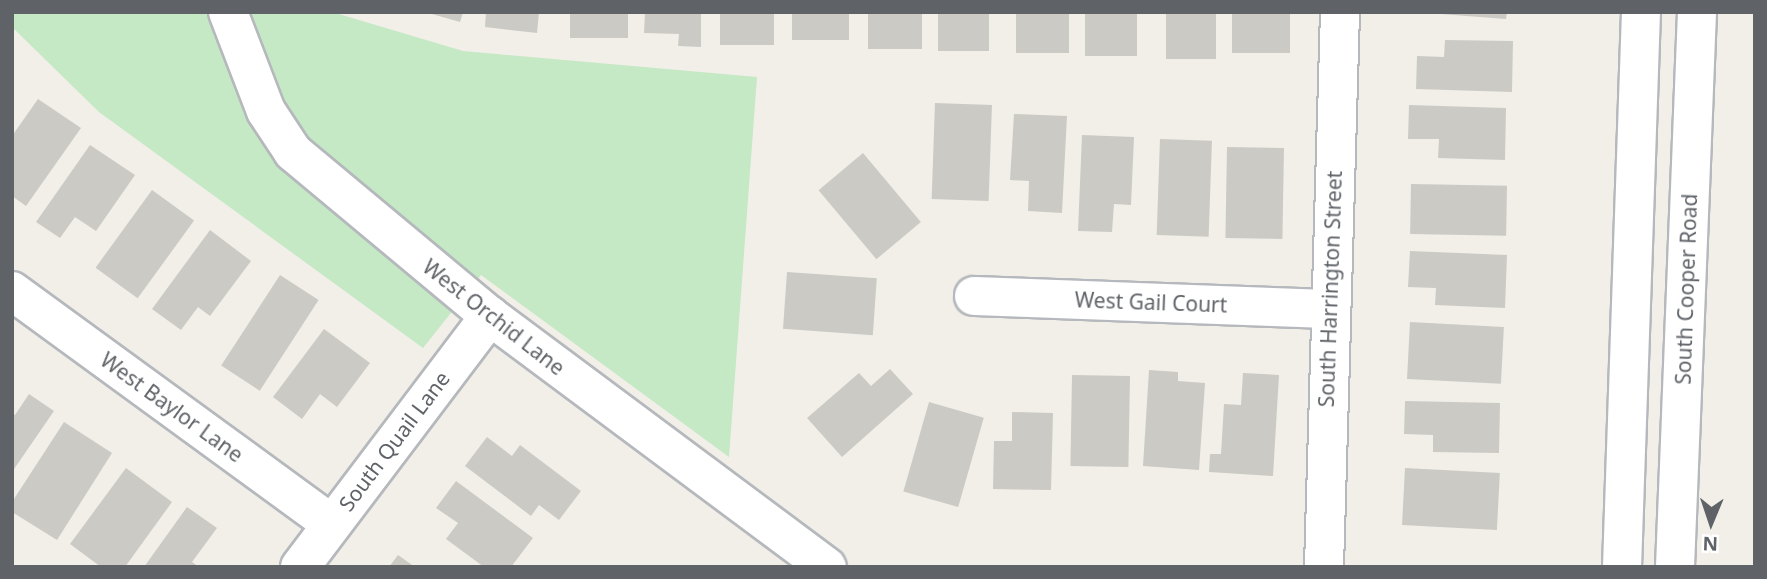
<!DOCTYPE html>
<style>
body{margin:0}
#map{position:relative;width:1767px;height:579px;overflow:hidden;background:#f1efe8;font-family:"Noto Sans",sans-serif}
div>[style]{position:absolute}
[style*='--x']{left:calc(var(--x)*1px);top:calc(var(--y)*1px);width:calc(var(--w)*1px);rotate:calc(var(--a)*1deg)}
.green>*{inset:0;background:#c5e8c5}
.building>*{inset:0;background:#cccac5;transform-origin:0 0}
.roads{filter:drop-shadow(2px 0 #b5b8bc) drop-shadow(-2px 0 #b5b8bc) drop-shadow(0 2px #b5b8bc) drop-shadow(0 -2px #b5b8bc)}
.minor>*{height:38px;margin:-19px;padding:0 19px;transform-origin:19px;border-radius:19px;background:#fff}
.secondary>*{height:38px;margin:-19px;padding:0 19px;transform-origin:19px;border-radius:19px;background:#fff}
span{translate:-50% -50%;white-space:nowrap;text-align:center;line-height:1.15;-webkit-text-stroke:7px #fff;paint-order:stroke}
.street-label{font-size:21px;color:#5f6368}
.frame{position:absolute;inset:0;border:14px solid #5f6368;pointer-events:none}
.north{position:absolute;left:1676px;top:488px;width:70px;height:70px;-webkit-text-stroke:5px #fff;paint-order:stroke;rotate:182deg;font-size:19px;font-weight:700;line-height:28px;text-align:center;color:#5f6368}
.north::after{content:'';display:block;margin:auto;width:24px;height:32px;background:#5f6368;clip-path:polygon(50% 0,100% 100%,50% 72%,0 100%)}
</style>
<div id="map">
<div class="green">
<i style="clip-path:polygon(12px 12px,332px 12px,463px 51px,757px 77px,729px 457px,481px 275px,423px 348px,99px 112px,12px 27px)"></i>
</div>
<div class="building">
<i style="clip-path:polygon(425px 12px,463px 12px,460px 22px)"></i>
<i style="clip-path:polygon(486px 12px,539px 12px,537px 33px,485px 27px)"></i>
<i style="left:570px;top:12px;width:58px;height:26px"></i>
<i style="clip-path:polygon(645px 12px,701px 12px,701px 47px,678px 46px,679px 34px,644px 33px)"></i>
<i style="left:720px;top:12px;width:54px;height:33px"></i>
<i style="left:792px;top:12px;width:57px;height:28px"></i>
<i style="left:868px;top:12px;width:54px;height:37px"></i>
<i style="left:938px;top:12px;width:51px;height:39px"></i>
<i style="left:1016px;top:12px;width:53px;height:41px"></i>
<i style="left:1085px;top:12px;width:52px;height:44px"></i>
<i style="left:1166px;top:12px;width:50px;height:47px"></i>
<i style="left:1232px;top:12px;width:58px;height:41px"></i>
<i style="clip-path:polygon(1414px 12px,1507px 12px,1506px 19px)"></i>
<i style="clip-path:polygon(1445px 40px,1513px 41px,1512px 92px,1416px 89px,1417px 56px,1444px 57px)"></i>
<i style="clip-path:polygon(38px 99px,81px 128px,26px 206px,12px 196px,12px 136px)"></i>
<i style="left:935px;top:103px;width:57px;height:96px;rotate:2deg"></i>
<i style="clip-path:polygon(1409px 105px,1506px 108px,1505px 160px,1438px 158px,1439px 139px,1408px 139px)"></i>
<i style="clip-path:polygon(1014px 114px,1067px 116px,1062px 213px,1028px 211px,1029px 181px,1010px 180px)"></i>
<i style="clip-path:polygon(1082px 135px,1134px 137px,1131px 205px,1114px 204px,1112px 232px,1078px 231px)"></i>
<i style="left:1160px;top:139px;width:52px;height:96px;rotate:2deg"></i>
<i style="clip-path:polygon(90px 145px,135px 175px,96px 231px,75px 217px,60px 238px,36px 222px)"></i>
<i style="left:1227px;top:147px;width:57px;height:91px;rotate:1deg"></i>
<i style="left:863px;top:153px;width:90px;height:58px;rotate:50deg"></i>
<i style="left:1411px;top:184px;width:96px;height:50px;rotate:1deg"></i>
<i style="left:152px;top:190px;width:52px;height:96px;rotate:36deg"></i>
<i style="clip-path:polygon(210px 230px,251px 261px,210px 316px,198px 307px,181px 330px,152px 309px)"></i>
<i style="clip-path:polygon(1410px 251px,1507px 255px,1505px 308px,1435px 305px,1436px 288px,1408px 287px)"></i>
<i style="left:787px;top:272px;width:90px;height:57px;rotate:4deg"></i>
<i style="left:280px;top:275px;width:46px;height:108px;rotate:33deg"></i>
<i style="left:1410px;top:322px;width:94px;height:57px;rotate:3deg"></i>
<i style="clip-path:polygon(324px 329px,370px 363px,337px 407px,320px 394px,302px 419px,273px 397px)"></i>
<i style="clip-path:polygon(890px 369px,913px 394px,842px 457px,807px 418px,859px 373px,871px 386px)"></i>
<i style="clip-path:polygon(1149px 370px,1178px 372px,1178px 381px,1205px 383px,1199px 470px,1143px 466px)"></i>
<i style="clip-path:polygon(1243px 373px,1279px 375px,1273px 476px,1209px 472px,1210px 454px,1221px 454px,1224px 404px,1241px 405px)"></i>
<i style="left:1072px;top:375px;width:58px;height:91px;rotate:1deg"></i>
<i style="clip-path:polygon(29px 394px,54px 411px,12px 472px,12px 413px,15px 415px)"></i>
<i style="clip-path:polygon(1405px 401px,1500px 403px,1499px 453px,1433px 452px,1433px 435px,1404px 434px)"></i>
<i style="left:929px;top:402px;width:57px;height:93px;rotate:16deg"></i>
<i style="clip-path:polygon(1012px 412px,1053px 413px,1051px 490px,993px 489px,994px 441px,1012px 441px)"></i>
<i style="clip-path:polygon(64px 422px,112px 453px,57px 540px,12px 512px,12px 502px)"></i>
<i style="clip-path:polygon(487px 437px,512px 456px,520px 445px,581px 491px,559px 520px,539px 505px,531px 516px,465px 466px)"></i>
<i style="clip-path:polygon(126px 468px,172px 502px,125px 567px,101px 567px,70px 544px)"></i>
<i style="left:1405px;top:468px;width:95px;height:57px;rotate:3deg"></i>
<i style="clip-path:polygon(456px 481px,533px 538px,511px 567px,484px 567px,446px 539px,458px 523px,436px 508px)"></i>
<i style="clip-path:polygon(187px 507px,217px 528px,192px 562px,199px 567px,144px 567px)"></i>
<i style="clip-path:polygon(398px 555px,415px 567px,389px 567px)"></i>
</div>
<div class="roads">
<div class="minor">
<i style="--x:228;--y:12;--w:106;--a:69"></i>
<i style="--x:266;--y:111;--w:49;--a:56.6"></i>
<i style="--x:293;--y:152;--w:256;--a:39.8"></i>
<i style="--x:490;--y:316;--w:420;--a:36.7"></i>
<i style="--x:12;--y:291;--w:395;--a:36.1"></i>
<i style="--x:974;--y:296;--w:354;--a:2.1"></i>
<i style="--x:300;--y:567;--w:315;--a:-52.9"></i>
<i style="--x:1324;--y:567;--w:555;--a:-88.35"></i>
</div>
<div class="secondary">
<i style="--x:1622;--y:567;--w:555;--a:-88.04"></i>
<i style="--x:1675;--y:567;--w:555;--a:-87.73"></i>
</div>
</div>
<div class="street-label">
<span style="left:1330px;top:289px;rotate:-88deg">South Harrington Street</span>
<span style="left:1686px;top:289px;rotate:-88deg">South Cooper Road</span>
<span style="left:1151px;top:302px;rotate:2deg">West Gail Court</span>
<span style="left:494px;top:317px;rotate:38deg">West Orchid Lane</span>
<span style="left:172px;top:407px;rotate:36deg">West Baylor Lane</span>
<span style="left:394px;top:441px;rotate:-53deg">South Quail Lane</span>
</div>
<div class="frame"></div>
<div class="north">N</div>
</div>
